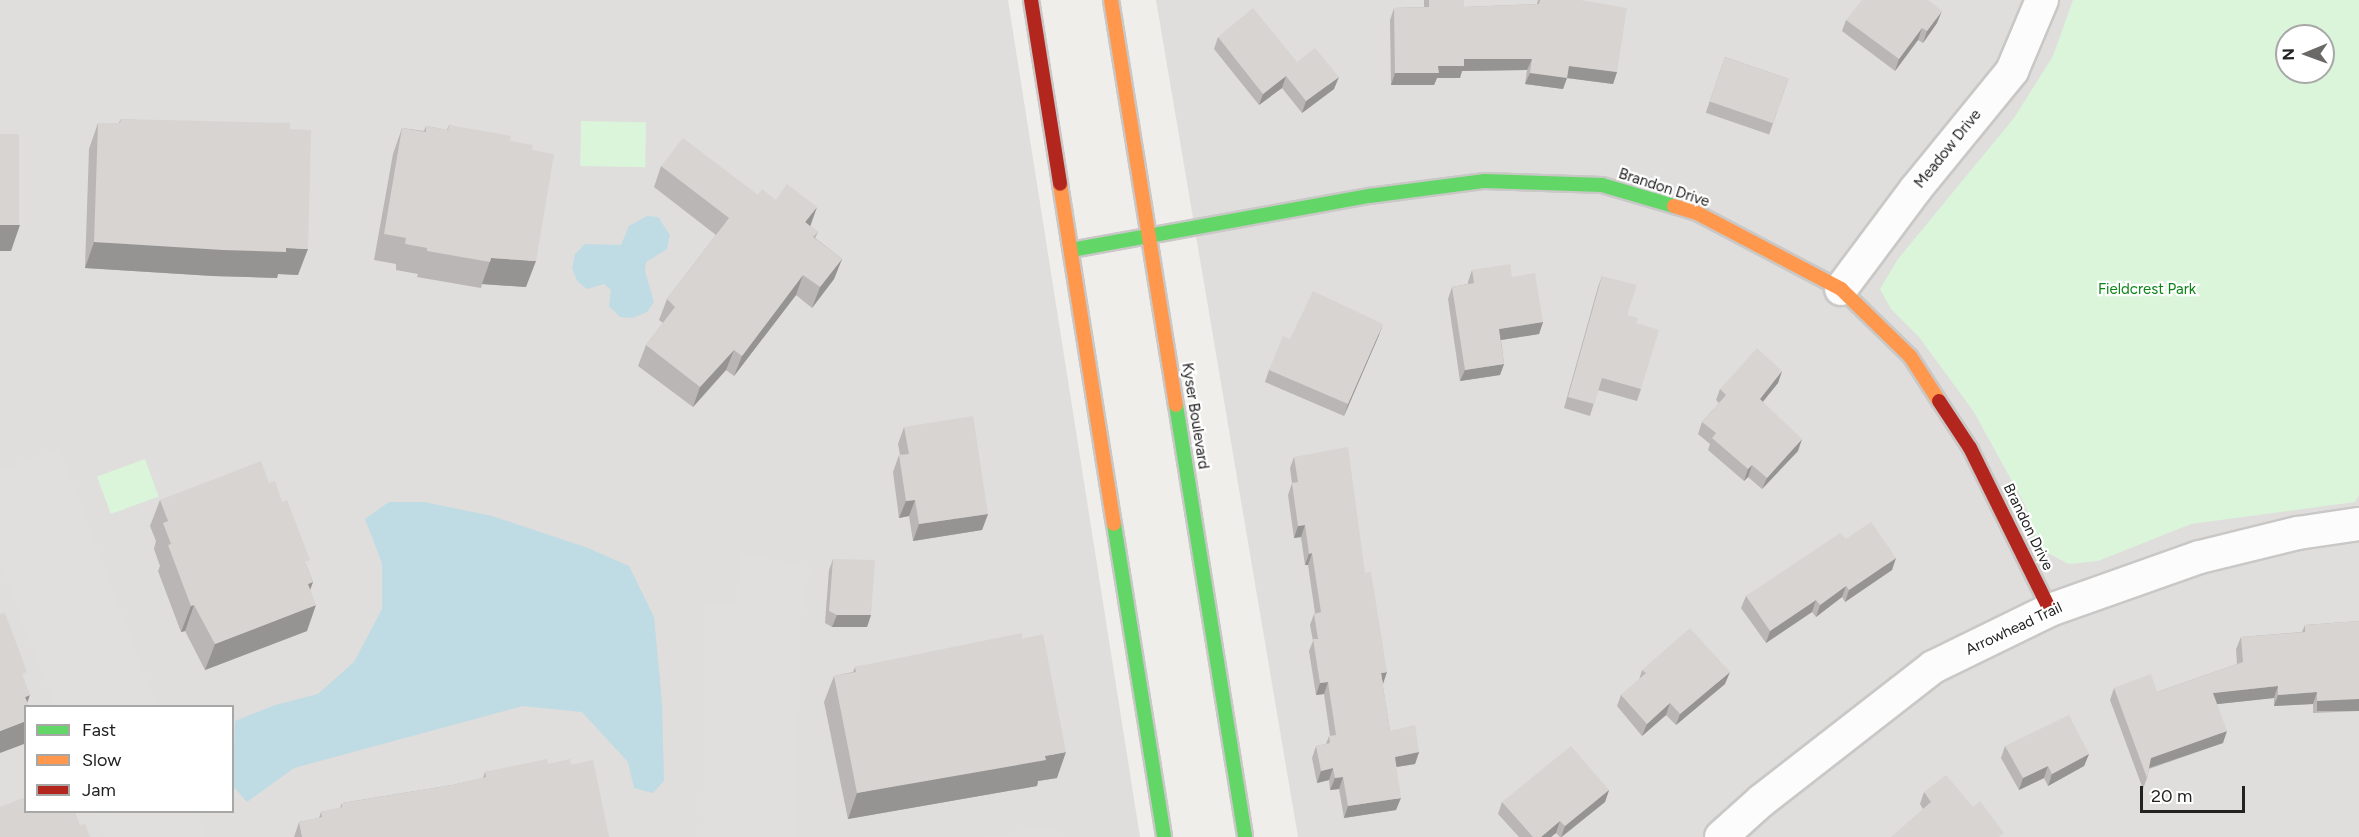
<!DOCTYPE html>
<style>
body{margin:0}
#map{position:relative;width:2359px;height:837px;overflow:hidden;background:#f0eeeb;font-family:Figtree,sans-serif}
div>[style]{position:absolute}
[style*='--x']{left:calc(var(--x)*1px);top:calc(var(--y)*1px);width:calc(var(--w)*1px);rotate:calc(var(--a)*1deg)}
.residential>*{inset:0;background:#dfdedc}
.park>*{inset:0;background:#daf5da;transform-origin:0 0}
.parking>*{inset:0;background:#e0dfde}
.water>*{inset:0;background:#bfdbe3}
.roads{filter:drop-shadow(2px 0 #c9c8c7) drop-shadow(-2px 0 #c9c8c7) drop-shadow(0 2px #c9c8c7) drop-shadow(0 -2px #c9c8c7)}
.street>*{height:32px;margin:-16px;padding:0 16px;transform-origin:16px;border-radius:16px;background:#fdfcfc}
.fast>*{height:14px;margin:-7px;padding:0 7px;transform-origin:7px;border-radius:7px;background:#63d668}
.slow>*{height:14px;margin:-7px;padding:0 7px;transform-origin:7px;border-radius:7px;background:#ff974d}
.jam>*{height:14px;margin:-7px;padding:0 7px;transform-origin:7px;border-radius:7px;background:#b3261e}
.wall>*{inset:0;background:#b9b6b5;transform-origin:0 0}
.shaded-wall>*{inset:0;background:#969493;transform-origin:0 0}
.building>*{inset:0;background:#d7d4d2;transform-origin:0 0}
span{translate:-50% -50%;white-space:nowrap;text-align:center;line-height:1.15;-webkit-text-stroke:4.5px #fff;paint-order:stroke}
.street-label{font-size:15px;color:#222}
.park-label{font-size:15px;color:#0c8416}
.legend{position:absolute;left:24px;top:705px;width:210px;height:108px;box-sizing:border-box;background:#fff;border:2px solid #a7a7a7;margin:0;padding:8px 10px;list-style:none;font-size:18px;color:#222}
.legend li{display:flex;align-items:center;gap:12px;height:30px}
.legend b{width:30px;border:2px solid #a7a7a7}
.north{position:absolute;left:2275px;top:24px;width:60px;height:60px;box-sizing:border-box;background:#fff;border:2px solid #a7a7a7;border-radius:50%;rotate:269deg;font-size:16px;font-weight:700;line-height:24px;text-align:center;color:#222}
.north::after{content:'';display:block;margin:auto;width:21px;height:27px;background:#6a6968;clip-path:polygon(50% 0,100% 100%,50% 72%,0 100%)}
.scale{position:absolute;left:2140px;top:786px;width:105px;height:27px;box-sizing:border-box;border:3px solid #222;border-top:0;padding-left:8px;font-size:18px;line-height:21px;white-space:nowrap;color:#222;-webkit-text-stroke:4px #fff;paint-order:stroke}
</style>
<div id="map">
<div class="residential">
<i style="clip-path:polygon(evenodd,0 0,1008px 0,1140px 837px,0 837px,0 0,26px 706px,232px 706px,232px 812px,26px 812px,26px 706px)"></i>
<i style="clip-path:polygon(evenodd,1156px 0,2359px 0,2359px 837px,1298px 837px,1156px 0,2287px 36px,2323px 36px,2323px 72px,2287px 72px,2287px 36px)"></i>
</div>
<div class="park">
<i style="clip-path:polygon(evenodd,2073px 0,2359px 0,2359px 495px,2355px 502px,2191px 524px,2098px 561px,2069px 564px,2040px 549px,2025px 505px,1974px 412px,1919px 337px,1891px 309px,1880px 289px,1898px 259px,2014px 118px,2053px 56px,2073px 0,2287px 36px,2323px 36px,2323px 72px,2287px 72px,2287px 36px)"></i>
<i style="left:581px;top:121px;width:65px;height:45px;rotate:1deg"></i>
<i style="left:145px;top:459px;width:40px;height:51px;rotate:70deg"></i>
</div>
<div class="parking">
<i style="clip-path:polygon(60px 449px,156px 706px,55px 706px,0 562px,0 470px)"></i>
<i style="clip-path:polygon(741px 553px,811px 568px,800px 618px,797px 837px,703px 837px,705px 606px,734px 605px)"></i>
<i style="clip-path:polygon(95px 812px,196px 812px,205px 837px,104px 837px)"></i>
<i style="clip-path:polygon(1056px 826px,1058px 837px,981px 837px)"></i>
</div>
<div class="water">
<i style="clip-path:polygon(647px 216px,658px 217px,670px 235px,667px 249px,646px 262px,645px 271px,654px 302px,647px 312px,633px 318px,620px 317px,609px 306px,611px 290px,604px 284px,587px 289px,577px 281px,572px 268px,575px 254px,585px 244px,621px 245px,629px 226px)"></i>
<i style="clip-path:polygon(389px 502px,424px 502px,492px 516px,588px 548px,629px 566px,654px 617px,662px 702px,664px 781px,653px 793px,634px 788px,628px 762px,582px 712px,523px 706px,294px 768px,247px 802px,233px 786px,235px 721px,275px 705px,318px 694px,354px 662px,382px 609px,382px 563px,365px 519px)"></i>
</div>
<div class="roads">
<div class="street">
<i style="--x:1841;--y:289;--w:124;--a:-53.2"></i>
<i style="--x:1915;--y:190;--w:154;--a:-50.8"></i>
<i style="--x:2012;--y:71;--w:77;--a:-67.1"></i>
<i style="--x:1721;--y:837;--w:54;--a:-42"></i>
<i style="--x:1761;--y:801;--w:218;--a:-37.9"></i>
<i style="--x:1933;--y:667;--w:130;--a:-26"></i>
<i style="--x:2050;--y:610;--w:159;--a:-19.5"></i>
<i style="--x:2200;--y:557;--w:101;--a:-13.8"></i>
<i style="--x:2298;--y:533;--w:62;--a:-8.4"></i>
</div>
<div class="fast">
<i style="--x:1071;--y:250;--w:303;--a:-10.3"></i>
<i style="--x:1369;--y:196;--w:117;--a:-7.4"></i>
<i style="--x:1485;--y:181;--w:117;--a:2"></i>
<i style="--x:1602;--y:185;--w:75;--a:16.3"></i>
<i style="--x:1176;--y:405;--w:437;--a:80.9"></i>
<i style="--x:1114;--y:524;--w:317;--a:80.9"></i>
</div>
<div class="slow">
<i style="--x:1111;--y:0;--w:410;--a:80.9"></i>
<i style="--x:1060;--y:184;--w:344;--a:81"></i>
<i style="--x:1674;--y:206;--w:24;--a:17"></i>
<i style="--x:1697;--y:213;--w:163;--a:27.8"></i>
<i style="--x:1841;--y:289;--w:96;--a:44.2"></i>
<i style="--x:1910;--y:356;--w:54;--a:57.2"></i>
</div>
<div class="jam">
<i style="--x:1031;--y:0;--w:186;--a:81"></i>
<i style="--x:1939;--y:401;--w:56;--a:56.6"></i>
<i style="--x:1970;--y:448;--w:181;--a:63.7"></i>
</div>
</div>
<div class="wall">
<i style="clip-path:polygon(1424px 0,1464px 0,1464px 7px,1537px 4px,1538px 0,1580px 0,1617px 72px,1613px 84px,1567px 78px,1563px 89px,1525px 84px,1527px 70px,1462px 71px,1460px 78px,1437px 78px,1434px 85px,1391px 85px,1390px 20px,1394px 8px,1424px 7px)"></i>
<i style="clip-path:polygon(1930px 3px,1937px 23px,1923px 43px,1918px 40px,1895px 71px,1842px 31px,1846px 20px)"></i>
<i style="clip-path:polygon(1218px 37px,1297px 62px,1334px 89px,1302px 113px,1282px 88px,1259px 105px,1214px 49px)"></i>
<i style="left:1725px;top:57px;width:67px;height:59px;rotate:19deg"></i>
<i style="clip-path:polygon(121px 119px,290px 129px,298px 275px,278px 274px,277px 278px,213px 276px,85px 268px,89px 149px,98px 123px,119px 123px)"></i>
<i style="clip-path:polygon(449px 125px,510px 141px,532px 150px,526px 287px,482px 284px,481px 288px,417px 277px,418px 274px,396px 270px,396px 264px,374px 260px,393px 154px,402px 128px,424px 131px,426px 126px,447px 130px)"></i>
<i style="clip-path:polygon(661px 166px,758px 195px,810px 226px,818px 232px,815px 238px,842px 259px,834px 279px,812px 308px,796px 295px,734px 376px,726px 370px,693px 407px,638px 366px,646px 345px,663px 323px,659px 320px,667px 299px,716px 235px,654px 187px)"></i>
<i style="clip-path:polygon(1472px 270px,1512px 277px,1543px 322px,1539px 334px,1501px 340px,1504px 364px,1500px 375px,1460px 381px,1448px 299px,1452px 287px,1468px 284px,1468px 282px)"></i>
<i style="clip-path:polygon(1602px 276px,1627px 315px,1636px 323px,1641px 389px,1637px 401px,1598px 390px,1590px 416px,1564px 408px,1598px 287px)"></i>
<i style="clip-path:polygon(1379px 335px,1344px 416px,1265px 382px,1269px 370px,1290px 339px)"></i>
<i style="clip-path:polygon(1782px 371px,1778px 383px,1763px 402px,1798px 451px,1762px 489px,1748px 477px,1744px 481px,1708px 450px,1710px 444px,1698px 434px,1702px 422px,1719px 403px,1716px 400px,1720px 389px)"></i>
<i style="clip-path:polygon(904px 427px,988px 514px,982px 530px,913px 541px,909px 516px,899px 518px,893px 472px,899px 455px,900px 455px,898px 444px)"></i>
<i style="clip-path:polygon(1294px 457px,1365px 573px,1390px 731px,1419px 752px,1415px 764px,1396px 767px,1396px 810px,1344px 818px,1339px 789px,1330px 790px,1329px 780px,1317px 783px,1312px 758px,1316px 746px,1326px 744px,1329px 736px,1330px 736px,1324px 694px,1316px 695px,1309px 651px,1313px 641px,1310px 625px,1314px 614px,1315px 613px,1308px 565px,1305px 565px,1301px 537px,1294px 538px,1288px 495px,1292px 483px,1290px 468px)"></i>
<i style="clip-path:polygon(269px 483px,307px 567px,313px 582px,310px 590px,307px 631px,205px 670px,185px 631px,181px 632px,158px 571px,160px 566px,154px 549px,156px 541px,150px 526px,160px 500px)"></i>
<i style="clip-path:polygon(1846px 539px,1892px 570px,1845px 602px,1842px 597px,1816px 617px,1812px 612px,1766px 643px,1741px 608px,1746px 596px)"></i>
<i style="clip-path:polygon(833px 559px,871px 615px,867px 627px,832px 627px,825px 623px,829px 570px)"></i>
<i style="clip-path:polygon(2359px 621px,2359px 711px,2313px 713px,2313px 704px,2274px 706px,2274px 698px,2217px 704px,2223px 743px,2149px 769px,2147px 778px,2143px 789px,2110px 700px,2114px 688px,2157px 692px,2237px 664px,2236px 649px,2241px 637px,2302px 632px,2305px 625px)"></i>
<i style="clip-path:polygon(1022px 639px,1057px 778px,1038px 781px,1037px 786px,848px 819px,824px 702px,834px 676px,853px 672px,855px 667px)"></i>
<i style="clip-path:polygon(1642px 670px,1725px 684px,1676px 725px,1666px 715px,1642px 736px,1617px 706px,1621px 695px,1639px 680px)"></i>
<i style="clip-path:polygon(2005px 746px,2089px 754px,2084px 766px,2048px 786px,2044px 778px,2019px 790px,2001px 758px)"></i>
<i style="clip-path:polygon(548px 764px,571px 765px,609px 837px,294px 837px,299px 822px,319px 818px,321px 812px,340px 808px,342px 803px,452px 785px,483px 778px,485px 772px)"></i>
<i style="clip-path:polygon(1609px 790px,1605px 802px,1562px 837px,1560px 837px,1556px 833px,1551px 837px,1519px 837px,1498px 814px,1502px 802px)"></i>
<i style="clip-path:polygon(1924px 792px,1973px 807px,1923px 809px,1920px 804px)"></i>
</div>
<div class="shaded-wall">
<i style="clip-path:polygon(1942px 11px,1937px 23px,1923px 43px,1927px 31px)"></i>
<i style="clip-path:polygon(1922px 28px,1918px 40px,1895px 71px,1899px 59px)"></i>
<i style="clip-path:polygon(1464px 59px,1532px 59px,1527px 70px,1462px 71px,1460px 78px,1437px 78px,1434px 85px,1391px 85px,1395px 73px,1438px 66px)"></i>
<i style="clip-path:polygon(1569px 66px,1617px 72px,1613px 84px,1567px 78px,1563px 89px,1525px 84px,1530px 73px)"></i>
<i style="clip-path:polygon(1286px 76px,1282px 88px,1259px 105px,1263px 94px)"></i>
<i style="clip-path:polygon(1339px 77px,1334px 89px,1302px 113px,1306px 101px)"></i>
<i style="clip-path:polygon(817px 207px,810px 227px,805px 222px)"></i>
<i style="clip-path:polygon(0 225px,20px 225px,11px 251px,0 251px)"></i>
<i style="clip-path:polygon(94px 242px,286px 248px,308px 249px,298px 275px,278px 274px,277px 278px,213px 276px,85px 268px)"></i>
<i style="clip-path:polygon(491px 258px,536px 261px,526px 287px,482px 284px)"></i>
<i style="clip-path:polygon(842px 259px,834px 279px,812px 308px,820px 287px)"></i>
<i style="clip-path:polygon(803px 275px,796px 295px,734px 376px,742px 356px)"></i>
<i style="clip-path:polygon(1543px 322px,1539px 334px,1495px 341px,1499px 329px)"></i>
<i style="clip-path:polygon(1383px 324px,1379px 335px,1344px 416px,1348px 404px)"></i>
<i style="clip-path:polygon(734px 350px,726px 370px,693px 407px,700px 387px)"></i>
<i style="clip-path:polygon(1504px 364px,1500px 375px,1460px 381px,1465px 370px)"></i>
<i style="clip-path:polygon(1782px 371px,1778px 383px,1755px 411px,1760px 399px)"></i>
<i style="clip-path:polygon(1802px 439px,1798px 451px,1762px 489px,1767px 478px)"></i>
<i style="clip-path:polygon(1752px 465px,1748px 477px,1744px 481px,1748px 469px)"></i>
<i style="clip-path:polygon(915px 500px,909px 516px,899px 518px,906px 501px)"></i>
<i style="clip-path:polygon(988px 514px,982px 530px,913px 541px,919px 524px)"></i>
<i style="clip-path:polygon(1305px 525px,1301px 537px,1294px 538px,1298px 526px)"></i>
<i style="clip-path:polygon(1312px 553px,1308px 565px,1305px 565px,1309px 554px)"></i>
<i style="clip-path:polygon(1896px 558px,1892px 570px,1845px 602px,1849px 590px)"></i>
<i style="clip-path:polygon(313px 582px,303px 608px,308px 584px)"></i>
<i style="clip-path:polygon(1846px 586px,1842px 597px,1816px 617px,1820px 605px)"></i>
<i style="clip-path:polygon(1816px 600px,1812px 612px,1766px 643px,1770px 631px)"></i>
<i style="clip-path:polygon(194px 605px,185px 631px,181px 632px,191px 606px)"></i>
<i style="clip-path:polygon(316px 605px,307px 631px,205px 670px,215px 644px)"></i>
<i style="clip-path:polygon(837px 615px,871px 615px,867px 627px,832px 627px)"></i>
<i style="clip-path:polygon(1387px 672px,1383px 684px,1381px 673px)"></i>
<i style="clip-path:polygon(1730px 672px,1725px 684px,1676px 725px,1680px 714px)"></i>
<i style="clip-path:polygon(1328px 682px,1324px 694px,1316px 695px,1320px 683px)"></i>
<i style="clip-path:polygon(2278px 686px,2274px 698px,2209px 705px,2213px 693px)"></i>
<i style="clip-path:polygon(2317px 692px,2313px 704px,2274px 706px,2278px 695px)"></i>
<i style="clip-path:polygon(30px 695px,26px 706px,25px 697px)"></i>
<i style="left:2359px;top:699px;width:12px;height:42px;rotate:90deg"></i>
<i style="clip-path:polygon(1670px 703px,1666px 715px,1642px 736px,1647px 724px)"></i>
<i style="clip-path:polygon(26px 721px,26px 739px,24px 744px,0 753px,0 731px)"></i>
<i style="clip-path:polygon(2227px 731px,2223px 743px,2146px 769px,2151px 758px)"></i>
<i style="clip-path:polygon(1066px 752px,1057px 778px,1038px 781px,1037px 786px,848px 819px,857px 793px)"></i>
<i style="clip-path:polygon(1419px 752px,1415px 764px,1390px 768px,1395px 757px)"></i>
<i style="clip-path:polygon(2089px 754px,2084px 766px,2048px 786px,2052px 774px)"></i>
<i style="clip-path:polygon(2048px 766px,2044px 778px,2019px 790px,2023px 778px)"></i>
<i style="clip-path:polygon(1333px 768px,1329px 780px,1317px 783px,1321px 771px)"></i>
<i style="clip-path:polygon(1343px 777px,1339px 789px,1330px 790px,1335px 778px)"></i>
<i style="clip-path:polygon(1609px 790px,1605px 802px,1561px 837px,1565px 826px)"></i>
<i style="clip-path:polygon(1401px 798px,1396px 810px,1344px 818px,1348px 806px)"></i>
<i style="clip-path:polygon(1560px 821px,1556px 833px,1551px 837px,1541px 837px)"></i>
</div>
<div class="building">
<i style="clip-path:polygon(1429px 0,1464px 0,1464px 7px,1539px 4px,1540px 0,1580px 0,1627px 8px,1617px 72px,1569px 66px,1567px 78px,1530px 73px,1532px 59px,1464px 59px,1464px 66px,1438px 66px,1439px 73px,1395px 73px,1394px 8px,1429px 7px)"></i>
<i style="clip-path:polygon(1862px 0,1928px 0,1942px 11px,1927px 31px,1922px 28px,1899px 59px,1846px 20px)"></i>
<i style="clip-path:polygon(1253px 8px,1297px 62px,1315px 48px,1339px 77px,1306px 101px,1286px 76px,1263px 94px,1218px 37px)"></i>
<i style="left:1725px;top:57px;width:67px;height:47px;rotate:19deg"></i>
<i style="clip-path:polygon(121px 119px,290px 123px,290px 129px,311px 130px,308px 249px,286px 248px,286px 252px,223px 250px,94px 242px,98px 123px,120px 123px)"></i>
<i style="clip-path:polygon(449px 125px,511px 136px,510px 141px,533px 145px,532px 150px,554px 154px,536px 261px,491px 258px,490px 262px,427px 251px,427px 248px,405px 244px,406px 238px,384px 234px,402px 128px,426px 132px,426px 126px,448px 130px)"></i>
<i style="left:0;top:134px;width:19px;height:91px"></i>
<i style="clip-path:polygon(683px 138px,758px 195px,762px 189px,776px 200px,787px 184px,817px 207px,805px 222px,818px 232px,813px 237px,842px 259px,820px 287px,803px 275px,742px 356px,734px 350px,700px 387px,646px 345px,675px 307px,667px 299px,729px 218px,661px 166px)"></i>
<i style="clip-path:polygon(1510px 264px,1512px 277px,1535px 273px,1543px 322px,1499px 329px,1504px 364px,1465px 370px,1452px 287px,1474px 283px,1472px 270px)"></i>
<i style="clip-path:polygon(1602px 276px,1637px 285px,1627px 315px,1638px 318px,1636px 323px,1659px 330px,1641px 389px,1602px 378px,1594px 404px,1568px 397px)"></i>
<i style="clip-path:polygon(1313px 291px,1383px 324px,1348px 404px,1269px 370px,1283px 336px,1290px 339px)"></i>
<i style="clip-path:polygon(1757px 348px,1782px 371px,1760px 399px,1802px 439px,1767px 478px,1752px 465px,1748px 469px,1712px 438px,1716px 433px,1702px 422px,1726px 395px,1720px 389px)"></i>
<i style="clip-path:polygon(973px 416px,988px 514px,919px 524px,915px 500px,906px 501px,899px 455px,909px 454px,904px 427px)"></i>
<i style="clip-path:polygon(1348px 447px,1365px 573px,1371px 572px,1387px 672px,1381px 673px,1390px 731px,1415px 725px,1419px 752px,1395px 757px,1401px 798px,1348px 806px,1343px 777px,1335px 778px,1333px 768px,1321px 771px,1316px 746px,1330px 743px,1329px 736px,1336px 735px,1328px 682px,1320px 683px,1313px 639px,1318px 639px,1314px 614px,1321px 612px,1312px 553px,1309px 554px,1305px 525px,1298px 526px,1292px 483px,1298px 482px,1294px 457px)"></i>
<i style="clip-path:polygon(261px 461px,269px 483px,275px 481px,282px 502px,287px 500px,310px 560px,305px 562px,313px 582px,308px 584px,316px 605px,215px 644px,194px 605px,191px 606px,168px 545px,171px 544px,163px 523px,168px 521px,160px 500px)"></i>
<i style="clip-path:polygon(1871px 522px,1896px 558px,1849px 590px,1846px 586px,1820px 605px,1816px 600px,1770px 631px,1746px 596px,1840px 533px,1846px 539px)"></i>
<i style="clip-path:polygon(833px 559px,875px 560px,871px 615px,837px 615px,829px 611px)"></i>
<i style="clip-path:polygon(5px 613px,27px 672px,22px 674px,30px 695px,25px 697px,29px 706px,26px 706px,26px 721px,0 731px,0 614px)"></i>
<i style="clip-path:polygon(2359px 621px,2359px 699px,2317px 701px,2317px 692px,2278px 695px,2278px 686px,2213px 693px,2227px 731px,2151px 758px,2147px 778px,2114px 688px,2151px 674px,2157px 692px,2243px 662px,2241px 637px,2305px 632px,2305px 625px)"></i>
<i style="clip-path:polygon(1690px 628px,1730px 672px,1680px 714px,1670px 703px,1647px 724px,1621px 695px,1646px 673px,1642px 670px)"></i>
<i style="clip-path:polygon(1022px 633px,1022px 639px,1043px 634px,1066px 752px,1045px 756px,1046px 760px,857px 793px,834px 676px,856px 672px,855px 667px)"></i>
<i style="clip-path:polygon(2069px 715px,2089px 754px,2052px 774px,2048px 766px,2023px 778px,2005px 746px)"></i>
<i style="clip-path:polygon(1571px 746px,1609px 790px,1565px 826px,1560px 821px,1541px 837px,1533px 837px,1502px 802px)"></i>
<i style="clip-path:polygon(547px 759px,548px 764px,570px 759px,571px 765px,593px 760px,609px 837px,302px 837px,299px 822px,322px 817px,321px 812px,342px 807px,342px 803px,452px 785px,486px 777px,485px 772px)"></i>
<i style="clip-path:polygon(1946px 775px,1973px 807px,1980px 801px,2004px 833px,1999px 837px,1891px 837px,1931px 802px,1924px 792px)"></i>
<i style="clip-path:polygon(26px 797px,26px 812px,75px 812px,80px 825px,85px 824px,90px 837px,0 837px,0 807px)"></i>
</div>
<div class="street-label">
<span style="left:1948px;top:149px;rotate:-51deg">Meadow Drive</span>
<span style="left:1664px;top:188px;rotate:18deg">Brandon Drive</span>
<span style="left:1195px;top:416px;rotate:81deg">Kyser Boulevard</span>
<span style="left:2028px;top:527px;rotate:64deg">Brandon Drive</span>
<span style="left:2014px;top:629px;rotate:-25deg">Arrowhead Trail</span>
</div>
<div class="park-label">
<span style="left:2147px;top:290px">Fieldcrest Park</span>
</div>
<ul class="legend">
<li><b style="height:8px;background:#63d668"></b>Fast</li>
<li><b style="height:8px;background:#ff974d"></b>Slow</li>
<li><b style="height:8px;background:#b3261e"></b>Jam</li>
</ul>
<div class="north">N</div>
<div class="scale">20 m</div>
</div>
